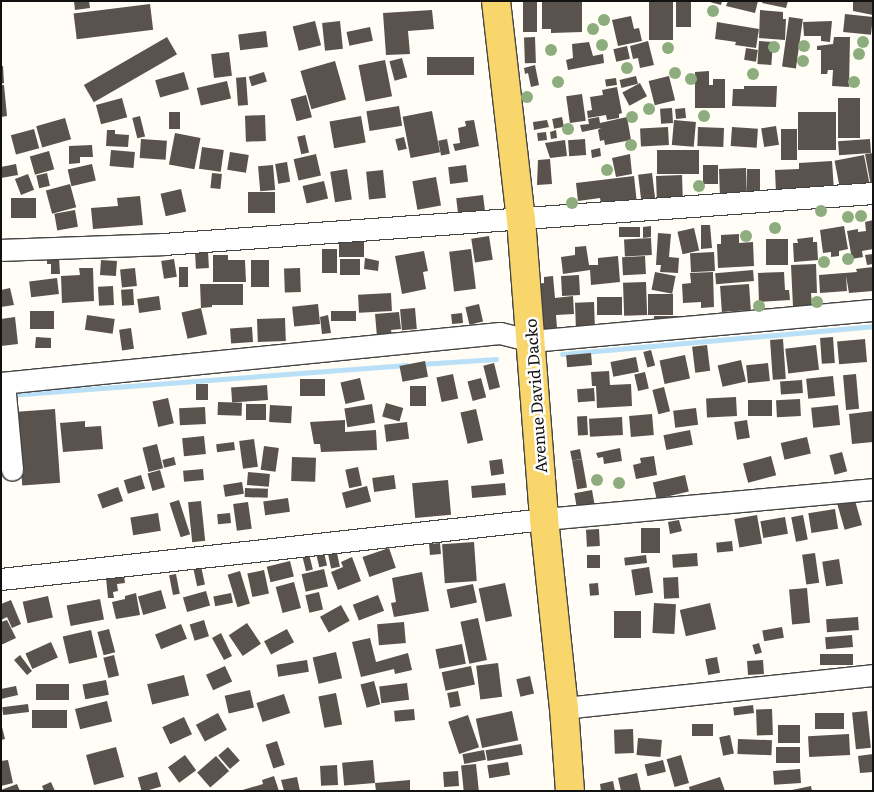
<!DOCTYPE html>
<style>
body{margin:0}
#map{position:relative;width:874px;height:792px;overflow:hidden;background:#fffdf5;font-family:Literata,serif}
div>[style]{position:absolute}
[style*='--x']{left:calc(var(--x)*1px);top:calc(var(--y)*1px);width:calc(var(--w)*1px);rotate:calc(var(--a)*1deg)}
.stream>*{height:5px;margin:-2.5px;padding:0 2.5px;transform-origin:2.5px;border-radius:2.5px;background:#b9e0f7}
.building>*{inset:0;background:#5a524d;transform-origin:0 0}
.roads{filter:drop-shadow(1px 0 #444) drop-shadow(-1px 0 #444) drop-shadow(0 1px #444) drop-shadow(0 -1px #444)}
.minor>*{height:21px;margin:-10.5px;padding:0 10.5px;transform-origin:10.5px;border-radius:10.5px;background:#fff}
.major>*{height:28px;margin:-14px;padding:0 14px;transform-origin:14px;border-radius:14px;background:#f9d66b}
.trees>*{width:12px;height:12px;margin:-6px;border-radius:50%;background:#8dad7f}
span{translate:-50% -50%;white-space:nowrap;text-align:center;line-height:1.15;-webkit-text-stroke:5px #fff;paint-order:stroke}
.street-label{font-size:16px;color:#111}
.frame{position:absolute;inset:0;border:2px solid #111;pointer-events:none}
</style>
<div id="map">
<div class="stream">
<i style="--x:562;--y:354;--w:312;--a:-5.1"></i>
<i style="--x:421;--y:364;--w:75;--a:-3.8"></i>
<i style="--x:9;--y:395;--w:399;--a:-4.3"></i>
</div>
<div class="building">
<i style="clip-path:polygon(74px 1px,89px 1px,90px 8px,75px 10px)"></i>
<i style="left:523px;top:1px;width:14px;height:31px"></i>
<i style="clip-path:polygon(582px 1px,582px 32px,551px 33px,551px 29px,542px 29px,542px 2px)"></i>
<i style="left:649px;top:1px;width:24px;height:39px"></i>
<i style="left:676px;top:1px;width:15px;height:26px"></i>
<i style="clip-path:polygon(706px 1px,722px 1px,721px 5px)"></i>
<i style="clip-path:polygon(728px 1px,758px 1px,755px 13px,726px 6px)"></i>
<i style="clip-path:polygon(763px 1px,788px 1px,786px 8px,762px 3px)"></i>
<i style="clip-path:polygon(853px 1px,873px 1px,873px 15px,853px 11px)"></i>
<i style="left:150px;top:4px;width:26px;height:77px;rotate:83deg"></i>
<i style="clip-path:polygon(432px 10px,434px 29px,408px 31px,410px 54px,386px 55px,383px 13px)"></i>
<i style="clip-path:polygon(760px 10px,783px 12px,783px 19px,786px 19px,785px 40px,759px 38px)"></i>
<i style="left:845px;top:14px;width:28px;height:18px;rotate:6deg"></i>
<i style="clip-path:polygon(631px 16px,634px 29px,639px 28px,642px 41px,618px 46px,612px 20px)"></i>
<i style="left:789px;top:17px;width:14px;height:50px;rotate:8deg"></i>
<i style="left:315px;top:21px;width:25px;height:23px;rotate:76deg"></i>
<i style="left:340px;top:21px;width:28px;height:18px;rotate:84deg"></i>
<i style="clip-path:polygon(832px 21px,830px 42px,821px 41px,821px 36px,804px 36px,803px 22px)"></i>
<i style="clip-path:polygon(717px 22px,759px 29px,756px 48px,735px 45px,736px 42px,715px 39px)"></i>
<i style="left:370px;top:27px;width:14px;height:24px;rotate:78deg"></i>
<i style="left:266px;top:31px;width:16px;height:28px;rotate:83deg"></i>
<i style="left:167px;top:37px;width:20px;height:96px;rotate:60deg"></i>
<i style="left:535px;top:37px;width:26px;height:11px;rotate:88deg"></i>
<i style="clip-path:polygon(834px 37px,850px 37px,849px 87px,832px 86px,833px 70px,828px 70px,827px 74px,821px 74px,821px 50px,817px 50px,817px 46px,833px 44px)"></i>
<i style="clip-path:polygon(648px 41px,654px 65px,640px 68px,638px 58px,633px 59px,630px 46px)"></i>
<i style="left:759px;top:41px;width:14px;height:23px;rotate:4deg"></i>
<i style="clip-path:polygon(589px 42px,593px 56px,603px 54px,604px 63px,568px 70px,566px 60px,573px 58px,572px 44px)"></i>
<i style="left:627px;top:46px;width:13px;height:14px;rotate:77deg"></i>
<i style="left:746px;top:48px;width:12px;height:12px;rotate:9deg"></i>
<i style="left:229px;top:52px;width:24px;height:18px;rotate:83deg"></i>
<i style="left:474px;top:57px;width:18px;height:47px;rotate:90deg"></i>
<i style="left:402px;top:58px;width:20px;height:13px;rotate:75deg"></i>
<i style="left:385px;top:60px;width:37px;height:27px;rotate:79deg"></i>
<i style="left:335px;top:61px;width:40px;height:36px;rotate:74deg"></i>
<i style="clip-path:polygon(535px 65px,539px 85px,531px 87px,528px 73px,525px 74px,524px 68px)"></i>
<i style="clip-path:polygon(1px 66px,3px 66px,4px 83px,1px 84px)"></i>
<i style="clip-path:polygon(709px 71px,709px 85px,713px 85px,713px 79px,725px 79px,725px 108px,695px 108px,695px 72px)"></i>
<i style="left:184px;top:72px;width:18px;height:30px;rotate:74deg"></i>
<i style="left:264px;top:72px;width:10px;height:16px;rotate:73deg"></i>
<i style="left:636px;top:76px;width:8px;height:17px;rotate:76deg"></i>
<i style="left:669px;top:76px;width:25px;height:21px;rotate:76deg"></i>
<i style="left:246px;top:77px;width:28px;height:10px;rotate:86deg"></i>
<i style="left:616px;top:78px;width:7px;height:11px;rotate:82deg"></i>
<i style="left:227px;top:81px;width:18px;height:31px;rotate:77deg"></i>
<i style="left:640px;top:83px;width:15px;height:20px;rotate:62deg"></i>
<i style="clip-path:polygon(1px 85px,4px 85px,7px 116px,1px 117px)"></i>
<i style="clip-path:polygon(744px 86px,777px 86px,776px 107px,732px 106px,733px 89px,744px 89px)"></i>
<i style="clip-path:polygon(617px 87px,622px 113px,619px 114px,619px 118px,607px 120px,606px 115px,588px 118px,587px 111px,592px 110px,590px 97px,603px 95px,602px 90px)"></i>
<i style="left:582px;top:94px;width:27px;height:16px;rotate:82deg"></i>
<i style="left:306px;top:95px;width:23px;height:16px;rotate:75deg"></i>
<i style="left:122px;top:98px;width:20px;height:27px;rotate:75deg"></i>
<i style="left:838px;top:98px;width:22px;height:40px"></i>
<i style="left:399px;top:106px;width:20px;height:33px;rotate:81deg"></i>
<i style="left:672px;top:108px;width:15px;height:12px;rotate:86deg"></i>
<i style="left:685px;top:108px;width:10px;height:10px;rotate:84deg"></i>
<i style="left:432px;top:111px;width:42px;height:30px;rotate:79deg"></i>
<i style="left:169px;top:112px;width:11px;height:17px"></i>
<i style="left:798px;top:112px;width:38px;height:38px"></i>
<i style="left:265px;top:115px;width:26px;height:20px;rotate:88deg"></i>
<i style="left:140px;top:116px;width:21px;height:8px;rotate:76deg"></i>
<i style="left:361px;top:116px;width:27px;height:32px;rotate:80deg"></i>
<i style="left:562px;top:117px;width:10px;height:10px;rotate:79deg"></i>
<i style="clip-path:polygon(599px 117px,600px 123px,627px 117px,631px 140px,605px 145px,604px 140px,600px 141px,598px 130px,601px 128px,582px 132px,580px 125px,589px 124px,588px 119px)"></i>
<i style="left:65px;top:118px;width:22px;height:30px;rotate:74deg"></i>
<i style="clip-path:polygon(474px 120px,479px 146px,455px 151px,453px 144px,460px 143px,458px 128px,466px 126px,465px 121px)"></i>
<i style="clip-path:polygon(547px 120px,549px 127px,534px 130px,533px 122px)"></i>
<i style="left:674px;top:120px;width:22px;height:25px;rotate:5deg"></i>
<i style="left:776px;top:126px;width:19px;height:15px;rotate:81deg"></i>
<i style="left:668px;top:127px;width:18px;height:28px;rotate:87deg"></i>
<i style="left:698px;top:127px;width:26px;height:19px;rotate:2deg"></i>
<i style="left:732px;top:127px;width:26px;height:19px;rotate:4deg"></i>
<i style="left:34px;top:129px;width:20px;height:24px;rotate:75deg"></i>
<i style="left:781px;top:129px;width:16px;height:31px"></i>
<i style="clip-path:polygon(107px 130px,115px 130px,115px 134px,129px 135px,128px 147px,106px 146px)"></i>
<i style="clip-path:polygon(556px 130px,557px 138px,551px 139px,550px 132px)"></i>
<i style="left:546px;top:132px;width:8px;height:9px;rotate:83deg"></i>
<i style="left:175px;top:133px;width:26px;height:32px;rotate:11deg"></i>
<i style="left:305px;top:135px;width:18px;height:8px;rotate:77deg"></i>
<i style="left:404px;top:137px;width:12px;height:9px;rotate:76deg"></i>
<i style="left:141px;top:139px;width:26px;height:19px;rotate:4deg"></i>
<i style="left:447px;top:139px;width:15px;height:9px;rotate:79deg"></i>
<i style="left:585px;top:139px;width:16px;height:17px;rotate:86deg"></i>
<i style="left:870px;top:139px;width:14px;height:32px;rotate:86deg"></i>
<i style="clip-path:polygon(565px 140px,567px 156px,550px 158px,545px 143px)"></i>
<i style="clip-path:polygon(92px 145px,93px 157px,80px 157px,80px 163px,69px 164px,69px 146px)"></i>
<i style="left:202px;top:147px;width:22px;height:22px;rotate:8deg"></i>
<i style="clip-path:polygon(600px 148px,601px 156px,592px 158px,591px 150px)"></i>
<i style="left:111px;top:150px;width:24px;height:16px;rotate:5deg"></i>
<i style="left:657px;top:150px;width:42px;height:24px"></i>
<i style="left:49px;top:151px;width:19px;height:20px;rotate:74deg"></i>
<i style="left:230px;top:152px;width:19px;height:18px;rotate:9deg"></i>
<i style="clip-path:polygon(873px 153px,873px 186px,871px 186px,865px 154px)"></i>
<i style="left:316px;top:154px;width:22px;height:23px;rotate:77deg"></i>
<i style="clip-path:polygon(630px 154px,632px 174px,616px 177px,612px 158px)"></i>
<i style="left:864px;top:155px;width:32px;height:30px;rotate:79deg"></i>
<i style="clip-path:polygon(550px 159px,552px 184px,537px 185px,538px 160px)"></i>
<i style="clip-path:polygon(832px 161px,834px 191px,776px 193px,775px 170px,799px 169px,799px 163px)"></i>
<i style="left:287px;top:162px;width:20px;height:12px;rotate:81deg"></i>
<i style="clip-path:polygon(16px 164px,18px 175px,1px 178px,1px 167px)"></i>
<i style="left:92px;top:164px;width:17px;height:25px;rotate:77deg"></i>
<i style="left:273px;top:165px;width:25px;height:15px;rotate:85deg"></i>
<i style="left:466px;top:165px;width:17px;height:18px;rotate:83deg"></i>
<i style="left:703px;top:165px;width:15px;height:19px"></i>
<i style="left:746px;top:168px;width:26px;height:27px;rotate:88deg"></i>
<i style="left:347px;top:169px;width:31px;height:17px;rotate:81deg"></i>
<i style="left:747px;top:169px;width:13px;height:26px"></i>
<i style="left:383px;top:170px;width:28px;height:17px;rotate:84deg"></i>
<i style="left:47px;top:173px;width:13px;height:11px;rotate:77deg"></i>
<i style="left:212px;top:173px;width:10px;height:15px;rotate:6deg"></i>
<i style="left:652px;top:173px;width:31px;height:14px;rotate:83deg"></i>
<i style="left:28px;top:174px;width:17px;height:14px;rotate:69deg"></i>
<i style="left:682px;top:175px;width:23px;height:26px;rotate:88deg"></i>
<i style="clip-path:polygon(634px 176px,637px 204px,602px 209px,600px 198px,578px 201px,576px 183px)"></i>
<i style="left:436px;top:177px;width:29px;height:24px;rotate:80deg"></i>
<i style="left:324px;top:181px;width:18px;height:22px;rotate:77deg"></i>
<i style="left:70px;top:184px;width:24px;height:25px;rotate:75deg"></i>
<i style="left:181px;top:189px;width:23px;height:21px;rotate:77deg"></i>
<i style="left:248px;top:192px;width:27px;height:21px"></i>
<i style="left:483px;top:195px;width:17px;height:27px;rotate:83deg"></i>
<i style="clip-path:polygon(140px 196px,143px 225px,93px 229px,91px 208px,118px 206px,117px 198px)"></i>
<i style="left:36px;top:198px;width:20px;height:25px;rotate:90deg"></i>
<i style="left:75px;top:210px;width:17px;height:21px;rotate:80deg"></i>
<i style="clip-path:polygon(873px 220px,873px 249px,862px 251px,863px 257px,852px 259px,847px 231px,858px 229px,858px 232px,866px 231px,865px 222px)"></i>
<i style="clip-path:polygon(701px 225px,710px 225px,712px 248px,701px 249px)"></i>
<i style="clip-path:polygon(651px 226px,651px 237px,643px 238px,643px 227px)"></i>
<i style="clip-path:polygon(844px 226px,848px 249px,839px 251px,839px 256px,831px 257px,831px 252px,823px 253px,820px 230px)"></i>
<i style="left:640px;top:227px;width:10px;height:21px;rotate:90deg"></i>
<i style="left:694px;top:228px;width:23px;height:17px;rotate:77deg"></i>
<i style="clip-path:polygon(658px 233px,671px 234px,669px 257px,679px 258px,678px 273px,660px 272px,661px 265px,656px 265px)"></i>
<i style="clip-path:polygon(739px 234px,739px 243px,753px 242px,754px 266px,718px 268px,717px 244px,721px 244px,721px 235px)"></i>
<i style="left:489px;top:236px;width:24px;height:18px;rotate:81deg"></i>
<i style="clip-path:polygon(813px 237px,813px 242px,817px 242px,818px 260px,794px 262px,793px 243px,798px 243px,797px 239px)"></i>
<i style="left:651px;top:238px;width:17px;height:27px;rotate:87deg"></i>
<i style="left:766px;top:239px;width:22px;height:26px"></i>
<i style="left:339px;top:242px;width:25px;height:15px"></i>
<i style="clip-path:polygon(586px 246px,589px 265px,598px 265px,598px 258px,618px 256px,620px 282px,591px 285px,590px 270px,563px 274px,561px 257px,575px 255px,575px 247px)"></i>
<i style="left:322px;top:249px;width:15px;height:24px"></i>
<i style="left:471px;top:249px;width:40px;height:22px;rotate:83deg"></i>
<i style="left:208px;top:251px;width:17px;height:13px;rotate:87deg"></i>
<i style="clip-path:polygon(424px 251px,428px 271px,423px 272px,426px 289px,402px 294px,395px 256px)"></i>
<i style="left:714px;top:252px;width:19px;height:24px;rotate:87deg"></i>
<i style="clip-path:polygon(873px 254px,873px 264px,867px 265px,865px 255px)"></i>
<i style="clip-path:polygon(213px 255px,228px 255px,228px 260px,245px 260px,246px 282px,213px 282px)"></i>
<i style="clip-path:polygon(47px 256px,59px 256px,60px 274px,51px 274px,51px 264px,47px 264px)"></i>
<i style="left:645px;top:256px;width:18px;height:23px;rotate:87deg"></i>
<i style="clip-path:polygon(365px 258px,379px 261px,378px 271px,364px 269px)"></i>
<i style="left:174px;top:259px;width:18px;height:13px;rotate:81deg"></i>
<i style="left:340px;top:259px;width:20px;height:16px"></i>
<i style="left:101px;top:260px;width:16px;height:15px;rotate:4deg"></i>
<i style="left:251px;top:260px;width:18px;height:27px"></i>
<i style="clip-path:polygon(816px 264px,817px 293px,811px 293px,812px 305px,793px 307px,791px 265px)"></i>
<i style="left:179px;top:267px;width:9px;height:20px"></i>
<i style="clip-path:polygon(873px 267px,873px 291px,849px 293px,846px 276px,847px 291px,820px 293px,819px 275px,857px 272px,856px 269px)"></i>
<i style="clip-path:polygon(79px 268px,93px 268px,94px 301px,62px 303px,61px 276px,80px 275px)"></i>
<i style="left:135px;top:268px;width:18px;height:15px;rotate:84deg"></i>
<i style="left:300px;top:268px;width:24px;height:16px;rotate:88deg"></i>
<i style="left:753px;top:270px;width:11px;height:38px;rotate:85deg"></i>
<i style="left:655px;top:272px;width:21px;height:18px;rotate:11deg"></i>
<i style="clip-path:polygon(713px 272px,714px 307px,701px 308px,701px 302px,683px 303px,682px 284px,691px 283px,690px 273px)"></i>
<i style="clip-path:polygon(784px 272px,785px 290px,789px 290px,790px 300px,759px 302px,758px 273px)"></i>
<i style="left:579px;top:275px;width:20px;height:18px;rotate:87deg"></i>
<i style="clip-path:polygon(553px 276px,555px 298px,573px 296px,574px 314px,556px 315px,557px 328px,539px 330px,536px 284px,544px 283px,544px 277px)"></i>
<i style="left:57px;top:278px;width:16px;height:28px;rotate:83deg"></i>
<i style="left:646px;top:282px;width:33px;height:23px;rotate:88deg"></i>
<i style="clip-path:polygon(200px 284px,243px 284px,243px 305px,212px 305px,212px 307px,201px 308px)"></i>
<i style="left:749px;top:284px;width:26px;height:29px;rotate:86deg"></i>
<i style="left:113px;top:286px;width:19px;height:15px;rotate:87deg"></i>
<i style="clip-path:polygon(10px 288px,14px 305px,1px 307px,1px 290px)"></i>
<i style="left:133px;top:289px;width:16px;height:12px;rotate:86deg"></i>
<i style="left:391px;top:293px;width:18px;height:33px;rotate:87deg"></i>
<i style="left:648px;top:294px;width:25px;height:21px"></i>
<i style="left:159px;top:296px;width:14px;height:22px;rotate:82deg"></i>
<i style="left:597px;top:297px;width:25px;height:18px"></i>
<i style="left:594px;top:302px;width:26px;height:19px;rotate:88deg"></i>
<i style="left:318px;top:304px;width:20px;height:26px;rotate:84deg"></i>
<i style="left:479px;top:304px;width:18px;height:14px;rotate:77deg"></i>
<i style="left:201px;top:308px;width:27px;height:20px;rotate:77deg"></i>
<i style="left:415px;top:308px;width:21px;height:15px;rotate:85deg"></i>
<i style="left:30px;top:311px;width:24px;height:18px"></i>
<i style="left:356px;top:311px;width:10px;height:25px;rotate:90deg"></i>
<i style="clip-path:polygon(399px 312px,401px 329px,391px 330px,392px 335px,377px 337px,375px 314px)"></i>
<i style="left:462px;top:313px;width:10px;height:11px;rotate:84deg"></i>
<i style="left:87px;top:315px;width:28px;height:15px;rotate:8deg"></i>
<i style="clip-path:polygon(328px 315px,331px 333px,322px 334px,320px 317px)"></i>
<i style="left:678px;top:316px;width:6px;height:24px;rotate:90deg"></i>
<i style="clip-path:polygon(15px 317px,18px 344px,1px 346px,1px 319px)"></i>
<i style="left:285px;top:318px;width:23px;height:28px;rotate:88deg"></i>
<i style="left:252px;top:327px;width:15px;height:22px;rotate:86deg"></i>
<i style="left:131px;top:328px;width:21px;height:12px;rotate:82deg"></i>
<i style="clip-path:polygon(36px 337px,51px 338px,51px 348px,35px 348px)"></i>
<i style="left:833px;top:337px;width:26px;height:13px;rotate:86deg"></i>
<i style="left:783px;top:339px;width:40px;height:13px;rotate:86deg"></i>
<i style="left:865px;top:339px;width:23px;height:28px;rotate:85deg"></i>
<i style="left:707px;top:345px;width:26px;height:15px;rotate:83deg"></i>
<i style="left:816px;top:345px;width:25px;height:31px;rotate:83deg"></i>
<i style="left:651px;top:350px;width:16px;height:8px;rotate:75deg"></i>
<i style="left:591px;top:353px;width:12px;height:25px;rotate:85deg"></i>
<i style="left:685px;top:355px;width:24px;height:26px;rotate:78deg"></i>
<i style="left:636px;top:357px;width:15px;height:26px;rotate:79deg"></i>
<i style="left:741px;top:360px;width:22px;height:24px;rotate:77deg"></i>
<i style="left:425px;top:361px;width:16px;height:26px;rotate:79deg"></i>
<i style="left:494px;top:363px;width:25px;height:11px;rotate:76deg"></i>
<i style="left:768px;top:363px;width:18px;height:22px;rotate:84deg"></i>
<i style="clip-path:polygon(609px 371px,610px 385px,631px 384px,632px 406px,597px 408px,596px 386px,592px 386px,591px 372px)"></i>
<i style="left:645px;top:372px;width:17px;height:11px;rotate:77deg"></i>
<i style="left:453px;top:374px;width:25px;height:17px;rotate:78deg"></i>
<i style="left:856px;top:374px;width:35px;height:13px;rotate:85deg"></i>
<i style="left:833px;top:376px;width:20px;height:27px;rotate:84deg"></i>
<i style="left:360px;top:378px;width:22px;height:20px;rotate:77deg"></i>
<i style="left:481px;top:378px;width:20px;height:14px;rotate:75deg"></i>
<i style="left:325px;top:379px;width:17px;height:25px;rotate:90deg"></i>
<i style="left:802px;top:380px;width:13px;height:22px;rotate:86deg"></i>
<i style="left:196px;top:384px;width:12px;height:16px"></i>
<i style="left:267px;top:385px;width:15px;height:36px;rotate:86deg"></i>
<i style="left:410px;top:386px;width:16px;height:20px"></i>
<i style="left:664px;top:387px;width:25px;height:12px;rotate:76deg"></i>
<i style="left:594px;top:388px;width:13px;height:17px;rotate:86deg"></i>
<i style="left:736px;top:397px;width:19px;height:30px;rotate:87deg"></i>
<i style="left:168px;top:398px;width:26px;height:16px;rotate:77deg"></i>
<i style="left:800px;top:399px;width:17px;height:24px;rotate:87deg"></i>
<i style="left:748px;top:400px;width:24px;height:16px"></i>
<i style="left:218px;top:402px;width:24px;height:13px;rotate:2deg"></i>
<i style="left:386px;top:403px;width:18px;height:14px;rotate:16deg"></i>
<i style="left:246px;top:404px;width:20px;height:16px"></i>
<i style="left:372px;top:404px;width:19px;height:28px;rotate:81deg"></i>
<i style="left:270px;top:405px;width:22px;height:17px;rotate:3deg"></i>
<i style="left:838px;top:405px;width:20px;height:27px;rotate:84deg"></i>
<i style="left:205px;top:407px;width:17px;height:26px;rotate:87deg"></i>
<i style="left:696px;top:408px;width:17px;height:23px;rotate:83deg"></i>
<i style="left:55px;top:409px;width:74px;height:38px;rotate:86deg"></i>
<i style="left:476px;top:409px;width:32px;height:16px;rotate:77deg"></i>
<i style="clip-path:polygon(873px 411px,873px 442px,852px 444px,849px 414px)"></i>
<i style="left:652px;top:414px;width:21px;height:23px;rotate:85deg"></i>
<i style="left:587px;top:416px;width:19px;height:10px;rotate:87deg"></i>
<i style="left:622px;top:417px;width:18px;height:33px;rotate:87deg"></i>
<i style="clip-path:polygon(345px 420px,345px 432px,376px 430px,377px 450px,321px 452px,320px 444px,314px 444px,310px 422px)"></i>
<i style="left:747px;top:420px;width:18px;height:13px;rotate:81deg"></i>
<i style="clip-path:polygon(85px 421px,85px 427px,101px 426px,103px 449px,63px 452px,60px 423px)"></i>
<i style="left:407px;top:422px;width:17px;height:23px;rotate:83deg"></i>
<i style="left:690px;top:430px;width:15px;height:27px;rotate:79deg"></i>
<i style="left:204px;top:436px;width:18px;height:22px;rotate:84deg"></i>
<i style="left:807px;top:437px;width:17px;height:27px;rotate:77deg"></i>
<i style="left:254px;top:439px;width:28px;height:15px;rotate:82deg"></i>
<i style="left:234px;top:442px;width:8px;height:18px;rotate:83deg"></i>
<i style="left:157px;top:444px;width:25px;height:15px;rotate:76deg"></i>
<i style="left:264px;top:446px;width:15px;height:24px;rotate:8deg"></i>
<i style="clip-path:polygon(620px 448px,622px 461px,604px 464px,603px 457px,598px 458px,596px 453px)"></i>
<i style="left:580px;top:449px;width:10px;height:10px;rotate:79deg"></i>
<i style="left:842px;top:452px;width:20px;height:13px;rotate:75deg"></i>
<i style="clip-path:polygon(654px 456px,657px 475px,636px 479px,633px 465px,641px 463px,640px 458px)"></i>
<i style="left:771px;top:456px;width:20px;height:29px;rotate:75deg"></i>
<i style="left:174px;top:457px;width:8px;height:12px;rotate:76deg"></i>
<i style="left:292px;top:457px;width:24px;height:24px;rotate:2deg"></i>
<i style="left:502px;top:459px;width:15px;height:13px;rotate:82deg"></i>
<i style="left:582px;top:459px;width:29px;height:10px;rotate:80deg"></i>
<i style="left:358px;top:467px;width:19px;height:13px;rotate:78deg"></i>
<i style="left:203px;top:469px;width:11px;height:20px;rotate:85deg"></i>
<i style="left:160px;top:470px;width:18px;height:13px;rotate:74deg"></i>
<i style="left:248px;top:472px;width:22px;height:13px;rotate:5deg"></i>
<i style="left:141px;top:475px;width:14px;height:18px;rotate:73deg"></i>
<i style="left:394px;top:475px;width:14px;height:22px;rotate:82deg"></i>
<i style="left:685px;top:475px;width:17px;height:33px;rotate:77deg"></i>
<i style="left:448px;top:480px;width:35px;height:36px;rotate:85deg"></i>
<i style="left:242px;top:482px;width:12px;height:19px;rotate:81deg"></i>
<i style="left:505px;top:483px;width:12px;height:34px;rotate:85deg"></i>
<i style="left:367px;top:486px;width:16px;height:26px;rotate:75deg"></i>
<i style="left:118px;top:487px;width:15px;height:22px;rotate:70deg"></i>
<i style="left:245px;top:488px;width:23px;height:9px;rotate:2deg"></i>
<i style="left:592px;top:490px;width:17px;height:18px;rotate:80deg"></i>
<i style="left:854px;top:497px;width:29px;height:18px;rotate:74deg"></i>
<i style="left:288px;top:498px;width:14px;height:25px;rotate:82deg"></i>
<i style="left:179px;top:500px;width:36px;height:10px;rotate:72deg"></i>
<i style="left:201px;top:501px;width:40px;height:13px;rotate:84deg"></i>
<i style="left:248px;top:502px;width:27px;height:15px;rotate:82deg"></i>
<i style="left:835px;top:509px;width:20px;height:27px;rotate:81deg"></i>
<i style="left:158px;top:513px;width:18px;height:28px;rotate:81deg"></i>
<i style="left:230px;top:513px;width:10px;height:13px;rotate:84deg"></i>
<i style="left:757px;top:515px;width:29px;height:23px;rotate:80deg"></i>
<i style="left:803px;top:515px;width:25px;height:12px;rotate:79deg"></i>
<i style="left:785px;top:517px;width:17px;height:25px;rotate:80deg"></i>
<i style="clip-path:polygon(679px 520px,682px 531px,670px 534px,668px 522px)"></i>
<i style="left:641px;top:528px;width:19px;height:25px"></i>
<i style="left:599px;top:529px;width:17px;height:13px;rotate:87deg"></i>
<i style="left:732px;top:541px;width:10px;height:16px;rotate:84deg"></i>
<i style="left:474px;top:542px;width:39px;height:32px;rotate:86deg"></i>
<i style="left:440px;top:543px;width:11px;height:11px;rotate:85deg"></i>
<i style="left:323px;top:548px;width:18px;height:8px;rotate:77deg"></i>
<i style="left:389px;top:548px;width:21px;height:28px;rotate:71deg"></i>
<i style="left:337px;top:553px;width:14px;height:9px;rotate:78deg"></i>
<i style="left:697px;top:553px;width:13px;height:25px;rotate:86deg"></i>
<i style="left:815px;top:553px;width:30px;height:13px;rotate:82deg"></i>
<i style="left:309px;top:554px;width:16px;height:7px;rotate:76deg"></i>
<i style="left:587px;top:555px;width:13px;height:13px"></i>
<i style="left:646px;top:555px;width:8px;height:22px;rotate:83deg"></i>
<i style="clip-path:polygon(352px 557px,361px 581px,338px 590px,331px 572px,343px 567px,341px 562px)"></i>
<i style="left:839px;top:559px;width:25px;height:17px;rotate:81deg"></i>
<i style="left:290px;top:561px;width:16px;height:24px;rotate:76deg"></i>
<i style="left:201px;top:566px;width:19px;height:8px;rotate:78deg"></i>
<i style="left:649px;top:567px;width:26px;height:18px;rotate:81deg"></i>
<i style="left:324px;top:569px;width:18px;height:23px;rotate:77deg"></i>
<i style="left:264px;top:570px;width:24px;height:17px;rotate:78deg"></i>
<i style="left:240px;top:571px;width:34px;height:13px;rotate:73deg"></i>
<i style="clip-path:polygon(422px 572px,429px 611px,394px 617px,391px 603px,396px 602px,392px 578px)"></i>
<i style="left:176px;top:574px;width:20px;height:7px;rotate:79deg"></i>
<i style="clip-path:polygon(124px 575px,125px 583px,117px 584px,118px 591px,113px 592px,114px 598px,108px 598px,106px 578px)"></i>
<i style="left:678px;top:577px;width:21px;height:15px;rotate:87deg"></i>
<i style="left:294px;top:582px;width:27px;height:19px;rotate:75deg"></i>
<i style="left:505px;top:583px;width:34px;height:27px;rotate:78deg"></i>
<i style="left:598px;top:583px;width:12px;height:9px;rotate:85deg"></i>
<i style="left:473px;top:584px;width:19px;height:27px;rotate:78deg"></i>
<i style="left:807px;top:588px;width:35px;height:18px;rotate:85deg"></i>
<i style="left:161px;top:590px;width:19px;height:24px;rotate:74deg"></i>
<i style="left:206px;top:591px;width:15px;height:24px;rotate:74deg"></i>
<i style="left:319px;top:592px;width:18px;height:14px;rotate:77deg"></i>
<i style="clip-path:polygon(136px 593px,140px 615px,116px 619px,112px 602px,125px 599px,125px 596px)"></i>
<i style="left:231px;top:593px;width:10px;height:18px;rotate:79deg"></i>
<i style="left:378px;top:595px;width:17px;height:27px;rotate:69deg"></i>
<i style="left:48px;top:596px;width:22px;height:26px;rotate:77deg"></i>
<i style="left:100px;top:599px;width:21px;height:34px;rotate:79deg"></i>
<i style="clip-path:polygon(11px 600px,21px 624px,12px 628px,7px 617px,1px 620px,1px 604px)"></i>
<i style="left:654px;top:603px;width:22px;height:30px;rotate:3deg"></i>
<i style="left:710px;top:603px;width:27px;height:31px;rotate:77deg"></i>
<i style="left:341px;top:605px;width:18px;height:24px;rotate:61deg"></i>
<i style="left:614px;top:611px;width:27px;height:27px"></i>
<i style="left:858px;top:617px;width:13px;height:32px;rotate:86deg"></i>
<i style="left:478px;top:618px;width:43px;height:18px;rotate:78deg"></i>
<i style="clip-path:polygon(7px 620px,16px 638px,1px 645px,1px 622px)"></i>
<i style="left:204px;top:620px;width:17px;height:15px;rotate:73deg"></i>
<i style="left:404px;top:622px;width:21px;height:27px;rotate:85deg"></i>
<i style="left:247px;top:623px;width:25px;height:22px;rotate:56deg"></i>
<i style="left:181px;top:624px;width:16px;height:28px;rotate:68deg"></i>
<i style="left:782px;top:627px;width:11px;height:20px;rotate:80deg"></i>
<i style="left:109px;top:629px;width:24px;height:12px;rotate:75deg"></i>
<i style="left:287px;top:629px;width:15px;height:26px;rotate:62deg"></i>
<i style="left:91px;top:630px;width:28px;height:29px;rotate:77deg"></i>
<i style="clip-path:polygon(221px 633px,232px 656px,224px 660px,212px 638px)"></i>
<i style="left:852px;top:635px;width:12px;height:27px;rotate:85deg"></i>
<i style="clip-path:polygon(370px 638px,376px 662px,408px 653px,412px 670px,395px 674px,394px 669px,361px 677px,352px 642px)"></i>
<i style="left:51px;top:642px;width:17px;height:28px;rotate:66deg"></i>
<i style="left:759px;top:643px;width:10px;height:7px;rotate:73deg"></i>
<i style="left:462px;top:644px;width:20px;height:27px;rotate:79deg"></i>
<i style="left:336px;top:652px;width:27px;height:24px;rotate:77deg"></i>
<i style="left:853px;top:654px;width:11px;height:33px;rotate:90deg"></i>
<i style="clip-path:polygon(20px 655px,32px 671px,27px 675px,14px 660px)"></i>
<i style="left:114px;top:655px;width:21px;height:11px;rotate:76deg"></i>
<i style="left:717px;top:657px;width:16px;height:12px;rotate:79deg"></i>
<i style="left:307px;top:660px;width:12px;height:31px;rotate:81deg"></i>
<i style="left:763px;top:660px;width:14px;height:16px;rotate:86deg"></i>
<i style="left:498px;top:663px;width:34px;height:22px;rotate:83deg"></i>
<i style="left:225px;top:666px;width:17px;height:21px;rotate:65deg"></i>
<i style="left:471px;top:666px;width:19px;height:30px;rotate:78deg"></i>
<i style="left:184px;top:675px;width:21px;height:38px;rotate:76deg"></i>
<i style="left:530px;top:676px;width:18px;height:14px;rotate:77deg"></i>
<i style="left:106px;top:680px;width:15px;height:24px;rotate:79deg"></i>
<i style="left:374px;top:681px;width:24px;height:14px;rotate:75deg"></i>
<i style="left:407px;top:683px;width:17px;height:28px;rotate:83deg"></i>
<i style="left:69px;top:684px;width:16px;height:33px;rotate:90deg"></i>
<i style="clip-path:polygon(16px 686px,18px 695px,1px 699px,1px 689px)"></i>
<i style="left:250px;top:690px;width:18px;height:26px;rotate:77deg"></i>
<i style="left:458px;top:691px;width:15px;height:11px;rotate:79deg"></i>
<i style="left:336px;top:693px;width:32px;height:18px;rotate:79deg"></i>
<i style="left:284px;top:694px;width:20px;height:29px;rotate:72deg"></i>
<i style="left:107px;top:701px;width:21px;height:33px;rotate:76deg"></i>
<i style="left:28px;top:704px;width:8px;height:26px;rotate:83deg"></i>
<i style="left:753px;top:705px;width:8px;height:20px;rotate:83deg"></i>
<i style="left:414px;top:709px;width:11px;height:20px;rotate:85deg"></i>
<i style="left:772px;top:709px;width:26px;height:16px;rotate:88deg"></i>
<i style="left:67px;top:710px;width:18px;height:35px;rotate:90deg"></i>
<i style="left:512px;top:711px;width:30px;height:37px;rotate:78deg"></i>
<i style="left:867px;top:711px;width:37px;height:15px;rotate:84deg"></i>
<i style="left:218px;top:713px;width:19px;height:25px;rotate:62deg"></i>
<i style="left:815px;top:713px;width:29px;height:16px"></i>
<i style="left:468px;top:715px;width:34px;height:21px;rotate:71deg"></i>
<i style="left:184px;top:717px;width:19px;height:24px;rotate:65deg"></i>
<i style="clip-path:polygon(1px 723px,5px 739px,1px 740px)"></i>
<i style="left:713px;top:724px;width:12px;height:21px;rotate:90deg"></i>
<i style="left:778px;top:725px;width:22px;height:18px"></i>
<i style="left:633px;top:729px;width:24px;height:19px;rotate:88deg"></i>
<i style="left:849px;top:734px;width:21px;height:41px;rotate:87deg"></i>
<i style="left:730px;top:735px;width:19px;height:11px;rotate:78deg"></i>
<i style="left:638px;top:738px;width:24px;height:17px;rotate:5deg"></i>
<i style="left:738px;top:739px;width:34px;height:15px;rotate:2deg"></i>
<i style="left:277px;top:741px;width:25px;height:12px;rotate:72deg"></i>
<i style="left:521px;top:744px;width:11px;height:36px;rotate:80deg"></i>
<i style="left:116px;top:747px;width:31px;height:31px;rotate:75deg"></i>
<i style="left:228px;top:747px;width:18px;height:13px;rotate:49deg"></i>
<i style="left:776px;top:747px;width:24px;height:16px"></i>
<i style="left:484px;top:750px;width:10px;height:22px;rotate:79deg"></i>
<i style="clip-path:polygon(873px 754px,873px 772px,860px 773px,858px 756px)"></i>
<i style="left:185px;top:755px;width:19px;height:21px;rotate:54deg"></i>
<i style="left:681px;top:755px;width:29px;height:15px;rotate:74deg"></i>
<i style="left:216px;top:756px;width:20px;height:25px;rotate:49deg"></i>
<i style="clip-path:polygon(8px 760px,13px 783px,1px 786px,1px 761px)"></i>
<i style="left:373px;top:760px;width:23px;height:31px;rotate:85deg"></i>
<i style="left:663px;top:760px;width:12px;height:19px;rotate:76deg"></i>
<i style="left:508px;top:762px;width:13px;height:21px;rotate:81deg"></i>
<i style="left:476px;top:764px;width:27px;height:15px;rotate:84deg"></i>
<i style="left:337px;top:765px;width:20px;height:17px;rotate:87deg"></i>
<i style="left:800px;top:769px;width:14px;height:27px;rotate:86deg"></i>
<i style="left:458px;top:771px;width:15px;height:15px;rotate:86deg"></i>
<i style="left:157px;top:772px;width:15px;height:20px;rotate:74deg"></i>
<i style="clip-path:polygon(637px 773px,641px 791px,621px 791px,618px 778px)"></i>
<i style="clip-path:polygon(274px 776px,279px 791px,239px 791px,263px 784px,262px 780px)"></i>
<i style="clip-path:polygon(297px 777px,300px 791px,284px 791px,281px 780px)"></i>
<i style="clip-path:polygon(720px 777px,725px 791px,690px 791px,689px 787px)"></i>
<i style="clip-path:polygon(410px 780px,410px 791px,376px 791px,375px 783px)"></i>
<i style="clip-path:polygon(613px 781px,615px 791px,601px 791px,600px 784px)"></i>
<i style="clip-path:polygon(51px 782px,55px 791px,44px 791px,42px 786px)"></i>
<i style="clip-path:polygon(17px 784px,20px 791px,1px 791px,1px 790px)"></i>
<i style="clip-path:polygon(811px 786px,812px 791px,792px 791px,792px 790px)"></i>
</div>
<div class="roads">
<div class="minor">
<i style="--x:1;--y:250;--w:162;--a:-2.1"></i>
<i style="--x:163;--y:244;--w:712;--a:-4.11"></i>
<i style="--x:1;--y:383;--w:501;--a:-5.72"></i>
<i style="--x:500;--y:333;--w:32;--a:14"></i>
<i style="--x:531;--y:341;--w:343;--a:-5.2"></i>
<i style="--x:4;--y:383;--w:87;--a:84.7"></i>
<i style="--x:1;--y:579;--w:546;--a:-6.31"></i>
<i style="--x:544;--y:519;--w:330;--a:-5.2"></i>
<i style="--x:564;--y:708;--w:311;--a:-6.1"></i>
</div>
<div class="major">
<i style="--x:496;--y:1;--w:219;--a:83.5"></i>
<i style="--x:521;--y:219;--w:301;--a:85.6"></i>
<i style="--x:544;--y:519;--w:190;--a:84"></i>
<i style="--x:564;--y:708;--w:83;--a:85.9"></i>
</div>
</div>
<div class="trees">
<i style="left:713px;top:11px"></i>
<i style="left:604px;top:20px"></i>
<i style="left:593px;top:29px"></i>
<i style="left:863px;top:42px"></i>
<i style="left:602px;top:45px"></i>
<i style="left:804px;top:46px"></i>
<i style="left:774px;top:47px"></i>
<i style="left:668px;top:48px"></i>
<i style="left:551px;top:50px"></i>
<i style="left:859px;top:54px"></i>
<i style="left:803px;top:61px"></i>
<i style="left:627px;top:68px"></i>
<i style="left:675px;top:73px"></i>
<i style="left:753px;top:74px"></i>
<i style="left:691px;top:79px"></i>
<i style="left:558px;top:82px"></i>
<i style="left:854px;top:82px"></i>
<i style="left:527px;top:97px"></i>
<i style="left:649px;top:109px"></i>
<i style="left:704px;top:116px"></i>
<i style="left:632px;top:117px"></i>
<i style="left:568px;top:129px"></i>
<i style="left:631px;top:145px"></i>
<i style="left:607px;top:170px"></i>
<i style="left:699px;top:186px"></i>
<i style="left:572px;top:203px"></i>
<i style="left:821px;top:211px"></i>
<i style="left:861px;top:216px"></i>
<i style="left:848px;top:217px"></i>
<i style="left:775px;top:228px"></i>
<i style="left:746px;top:236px"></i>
<i style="left:848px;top:259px"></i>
<i style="left:824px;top:262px"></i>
<i style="left:817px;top:302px"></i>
<i style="left:759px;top:306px"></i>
<i style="left:597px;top:480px"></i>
<i style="left:619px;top:483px"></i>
</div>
<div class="street-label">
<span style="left:535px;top:396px;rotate:-94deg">Avenue David Dacko</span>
</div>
<div class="frame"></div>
</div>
